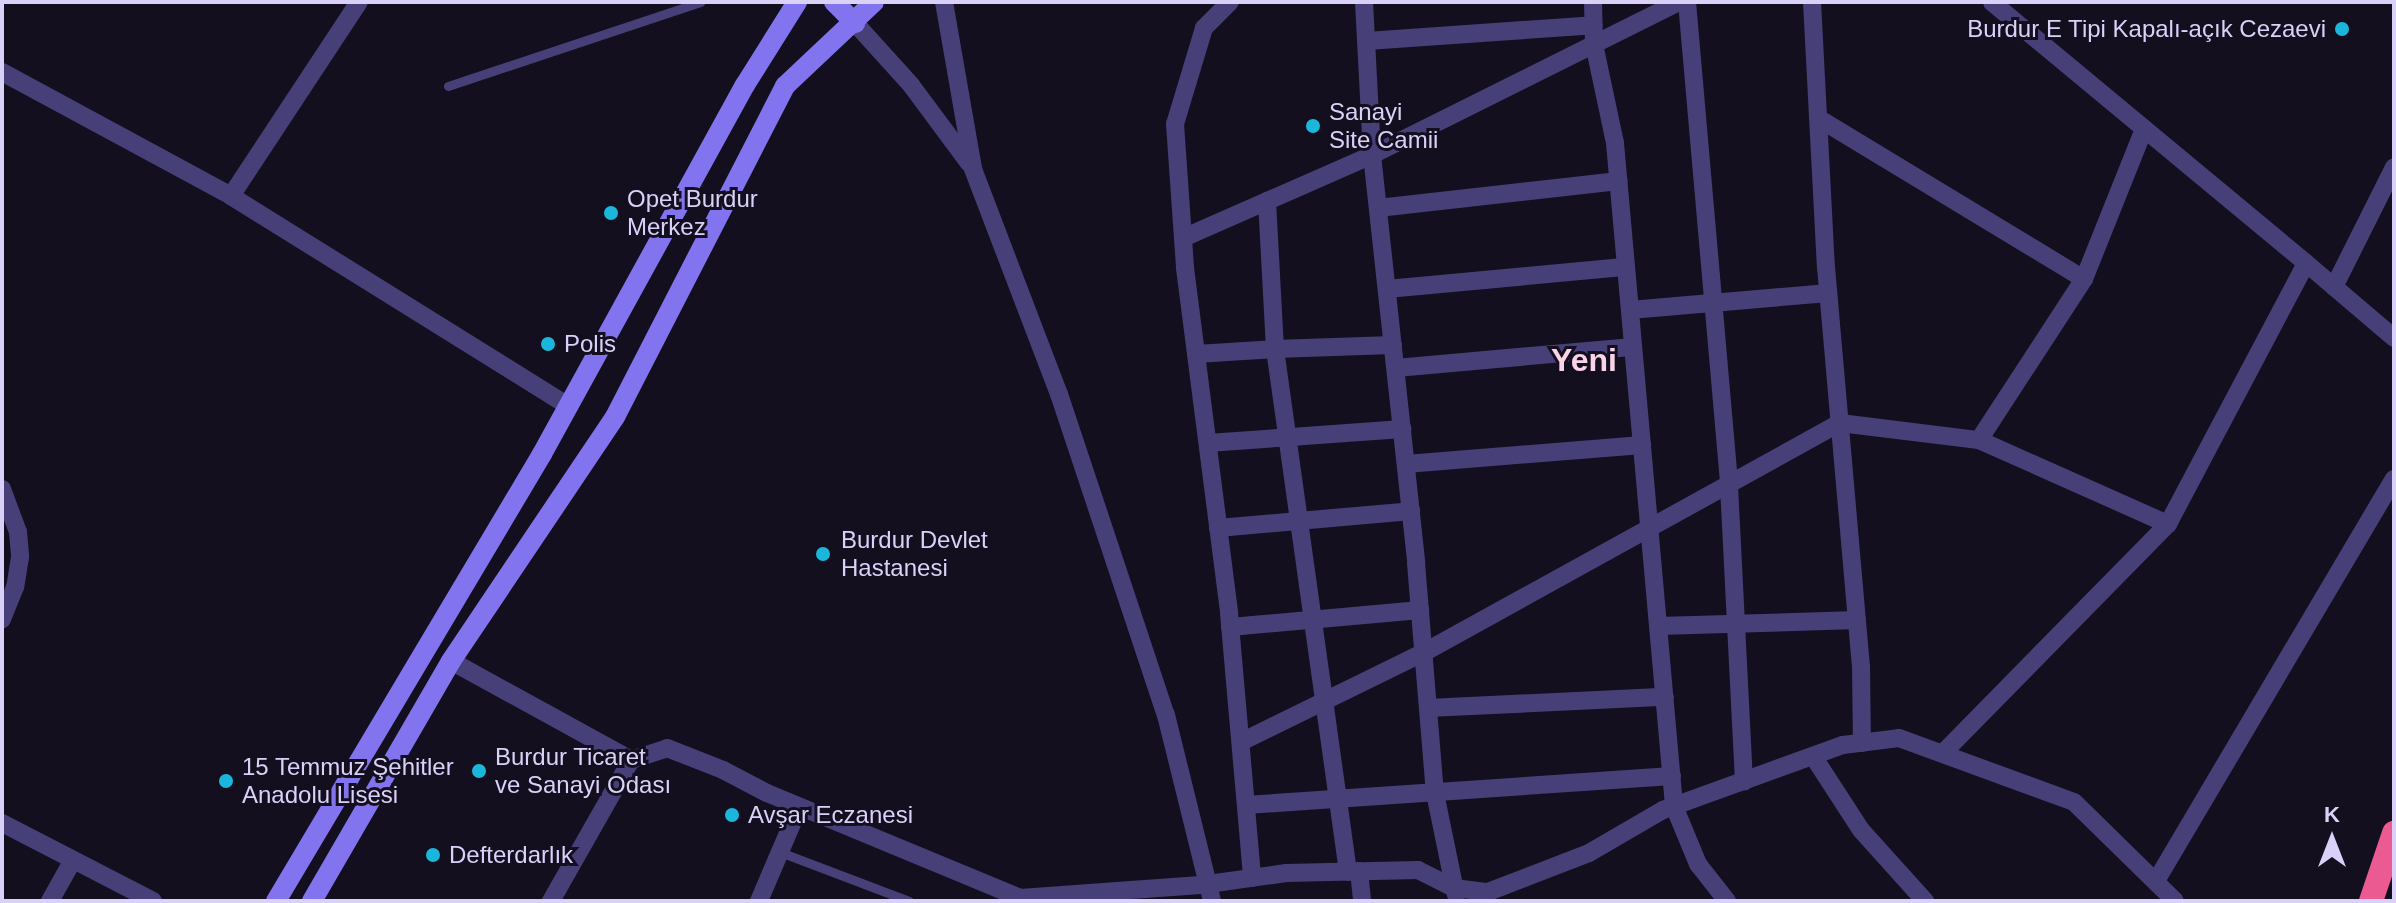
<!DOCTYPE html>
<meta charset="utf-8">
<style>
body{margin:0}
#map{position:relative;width:2396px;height:903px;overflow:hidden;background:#130f1e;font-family:Helvetica,sans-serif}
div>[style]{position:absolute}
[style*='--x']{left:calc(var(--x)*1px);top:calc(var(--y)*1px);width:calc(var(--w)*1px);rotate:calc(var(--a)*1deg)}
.lane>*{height:9px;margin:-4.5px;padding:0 4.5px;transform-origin:4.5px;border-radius:4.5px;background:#473f78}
.street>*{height:18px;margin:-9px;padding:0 9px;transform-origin:9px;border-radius:9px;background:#473f78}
.secondary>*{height:20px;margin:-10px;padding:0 10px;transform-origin:10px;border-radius:10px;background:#8274ee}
.highway>*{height:24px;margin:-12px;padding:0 12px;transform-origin:12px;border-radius:12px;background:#eb5b92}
.dots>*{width:22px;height:22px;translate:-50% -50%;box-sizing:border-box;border:4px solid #130f1e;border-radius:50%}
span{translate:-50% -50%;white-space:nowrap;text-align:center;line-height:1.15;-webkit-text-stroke:6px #130f1e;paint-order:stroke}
.poi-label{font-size:24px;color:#dad1f9}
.right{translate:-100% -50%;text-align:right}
.left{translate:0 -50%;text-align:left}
.district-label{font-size:32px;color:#fad3e8;font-weight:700}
.frame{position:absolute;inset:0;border:4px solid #dad1f9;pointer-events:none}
.north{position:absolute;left:2292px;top:799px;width:80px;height:80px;-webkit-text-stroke:6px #130f1e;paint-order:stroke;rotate:0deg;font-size:22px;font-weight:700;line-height:32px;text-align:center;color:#dad1f9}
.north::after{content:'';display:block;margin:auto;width:28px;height:36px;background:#dad1f9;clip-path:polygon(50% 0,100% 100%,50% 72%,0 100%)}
</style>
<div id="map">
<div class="lane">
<i style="--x:448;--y:86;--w:266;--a:-18.4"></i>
<i style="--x:780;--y:852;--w:138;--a:20.8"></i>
</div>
<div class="street">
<i style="--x:944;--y:2;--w:169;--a:80.1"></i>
<i style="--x:973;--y:169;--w:241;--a:69.1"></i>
<i style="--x:1059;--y:394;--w:338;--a:71.6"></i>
<i style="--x:1166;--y:715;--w:192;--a:76.1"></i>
<i style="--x:1230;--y:2;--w:37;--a:135"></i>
<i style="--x:1204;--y:28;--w:100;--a:106.8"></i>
<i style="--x:1175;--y:124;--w:144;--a:86"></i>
<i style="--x:1185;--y:268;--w:348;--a:82.7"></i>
<i style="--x:1229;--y:613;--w:266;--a:85"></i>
<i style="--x:1364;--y:2;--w:153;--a:87"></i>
<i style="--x:1372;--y:155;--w:410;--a:83.8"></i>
<i style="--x:1416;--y:563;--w:231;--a:85.3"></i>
<i style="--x:1435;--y:793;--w:104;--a:78.4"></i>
<i style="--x:1593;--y:2;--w:42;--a:88.6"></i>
<i style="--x:1594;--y:44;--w:101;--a:78"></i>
<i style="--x:1615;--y:143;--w:666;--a:84.91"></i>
<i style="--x:1674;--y:806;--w:63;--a:67.5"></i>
<i style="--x:1698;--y:864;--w:47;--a:51.9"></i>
<i style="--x:1687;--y:2;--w:486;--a:85"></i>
<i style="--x:1729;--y:486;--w:296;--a:87.1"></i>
<i style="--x:1812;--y:2;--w:265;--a:87"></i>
<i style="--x:1826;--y:267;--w:401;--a:85"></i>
<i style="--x:1861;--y:666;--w:77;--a:89.3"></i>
<i style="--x:855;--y:23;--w:84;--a:47.9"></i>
<i style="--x:911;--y:85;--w:97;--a:53.4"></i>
<i style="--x:1367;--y:41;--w:227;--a:-4"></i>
<i style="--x:2;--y:72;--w:260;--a:28.4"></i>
<i style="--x:231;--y:196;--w:398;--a:31.9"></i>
<i style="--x:1818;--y:118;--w:311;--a:31.2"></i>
<i style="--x:2084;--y:279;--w:162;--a:-68.2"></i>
<i style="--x:231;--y:196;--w:232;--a:-56.6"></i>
<i style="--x:1267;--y:201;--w:148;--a:86.9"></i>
<i style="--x:1275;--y:349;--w:118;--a:-1.9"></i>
<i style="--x:1378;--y:208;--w:242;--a:-6.4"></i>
<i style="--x:1183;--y:238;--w:206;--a:-23.7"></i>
<i style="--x:1372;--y:155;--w:343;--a:-26.5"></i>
<i style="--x:2306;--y:263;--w:116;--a:40.4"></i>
<i style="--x:2334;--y:287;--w:134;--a:-63.4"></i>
<i style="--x:1387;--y:289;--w:240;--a:-5.3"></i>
<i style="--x:1630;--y:310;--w:199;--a:-4.9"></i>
<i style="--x:1196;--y:354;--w:79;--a:-3.6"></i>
<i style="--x:1275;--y:349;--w:528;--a:82.05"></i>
<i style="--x:1396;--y:368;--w:238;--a:-5.1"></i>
<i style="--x:1979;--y:440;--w:192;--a:-56.9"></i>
<i style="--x:1208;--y:443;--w:195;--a:-4.1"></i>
<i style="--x:1406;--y:464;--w:237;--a:-4.6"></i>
<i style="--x:2;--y:489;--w:46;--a:69.6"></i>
<i style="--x:18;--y:532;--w:25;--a:85"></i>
<i style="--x:20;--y:557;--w:30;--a:99"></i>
<i style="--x:15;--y:587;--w:35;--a:112"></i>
<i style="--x:1218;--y:528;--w:194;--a:-5"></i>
<i style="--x:1658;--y:626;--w:199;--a:-1.7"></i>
<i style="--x:1230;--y:627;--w:191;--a:-5.1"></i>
<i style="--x:451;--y:661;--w:205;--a:28.8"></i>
<i style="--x:631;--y:760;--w:38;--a:-18"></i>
<i style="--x:667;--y:748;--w:60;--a:21.4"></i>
<i style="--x:723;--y:770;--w:50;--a:27.6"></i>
<i style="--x:767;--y:793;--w:274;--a:22.5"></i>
<i style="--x:1020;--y:898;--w:181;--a:-4.1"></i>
<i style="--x:1201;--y:885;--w:86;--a:-8"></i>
<i style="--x:1286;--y:873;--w:132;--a:-1.3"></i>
<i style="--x:1418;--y:870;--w:40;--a:26.6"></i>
<i style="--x:1454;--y:888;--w:34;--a:7"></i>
<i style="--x:1488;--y:892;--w:108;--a:-21.1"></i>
<i style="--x:1589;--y:853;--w:86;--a:-30.2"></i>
<i style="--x:1663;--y:810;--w:191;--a:-19.9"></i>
<i style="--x:1843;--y:745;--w:56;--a:-7.1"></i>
<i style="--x:1899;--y:738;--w:186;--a:20.1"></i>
<i style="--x:2074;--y:802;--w:141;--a:44.4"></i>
<i style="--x:1428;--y:708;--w:237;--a:-2.7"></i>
<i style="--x:1241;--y:742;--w:203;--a:-26.1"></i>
<i style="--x:1423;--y:653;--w:476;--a:-28.9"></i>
<i style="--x:1840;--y:423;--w:140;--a:7"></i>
<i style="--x:1979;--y:440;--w:207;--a:24"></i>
<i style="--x:2168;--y:524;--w:295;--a:-62.1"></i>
<i style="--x:2306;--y:263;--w:408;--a:-140.3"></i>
<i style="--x:1943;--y:753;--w:321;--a:-45.5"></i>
<i style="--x:1813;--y:756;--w:88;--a:57"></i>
<i style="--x:1861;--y:830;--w:96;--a:48"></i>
<i style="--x:1246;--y:805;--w:427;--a:-3.9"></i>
<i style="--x:2;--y:823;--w:170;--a:27.3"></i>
<i style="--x:1359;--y:871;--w:30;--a:84"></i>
<i style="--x:2156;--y:881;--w:467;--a:-59.4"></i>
<i style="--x:50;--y:901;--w:47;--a:-60.7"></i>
<i style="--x:551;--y:901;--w:162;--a:-60.4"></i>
<i style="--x:759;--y:901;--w:102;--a:-66.9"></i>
</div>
<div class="secondary">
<i style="--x:834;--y:2;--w:30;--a:45"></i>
<i style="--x:276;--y:901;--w:520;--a:-59.24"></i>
<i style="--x:542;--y:454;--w:421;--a:-61.2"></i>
<i style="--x:745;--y:85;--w:98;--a:-57.9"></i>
<i style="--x:312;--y:901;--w:277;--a:-59.9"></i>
<i style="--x:451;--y:661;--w:294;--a:-56.1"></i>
<i style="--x:615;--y:417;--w:372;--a:-62.8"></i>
<i style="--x:785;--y:86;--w:122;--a:-43.3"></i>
</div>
<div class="highway">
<i style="--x:2371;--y:901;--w:72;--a:-71.3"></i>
</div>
<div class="dots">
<i style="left:2342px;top:29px;background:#1bb6dc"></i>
<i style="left:1313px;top:126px;background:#1bb6dc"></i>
<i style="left:611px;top:213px;background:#1bb6dc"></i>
<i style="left:548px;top:344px;background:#1bb6dc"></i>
<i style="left:823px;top:554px;background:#1bb6dc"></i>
<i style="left:479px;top:771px;background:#1bb6dc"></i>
<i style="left:226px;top:781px;background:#1bb6dc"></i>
<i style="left:732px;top:815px;background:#1bb6dc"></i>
<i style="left:433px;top:855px;background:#1bb6dc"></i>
</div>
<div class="poi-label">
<span class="right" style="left:2326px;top:29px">Burdur E Tipi Kapalı-açık Cezaevi</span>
<span class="left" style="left:1329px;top:126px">Sanayi<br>Site Camii</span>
<span class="left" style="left:627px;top:213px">Opet Burdur<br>Merkez</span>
<span class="left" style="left:564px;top:344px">Polis</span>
<span class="left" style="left:841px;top:554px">Burdur Devlet<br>Hastanesi</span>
<span class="left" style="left:495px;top:771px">Burdur Ticaret<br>ve Sanayi Odası</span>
<span class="left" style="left:242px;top:781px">15 Temmuz Şehitler<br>Anadolu Lisesi</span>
<span class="left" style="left:748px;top:815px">Avşar Eczanesi</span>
<span class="left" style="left:449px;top:855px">Defterdarlık</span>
</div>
<div class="district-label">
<span style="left:1584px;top:360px">Yeni</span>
</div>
<div class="frame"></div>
<div class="north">K</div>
</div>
